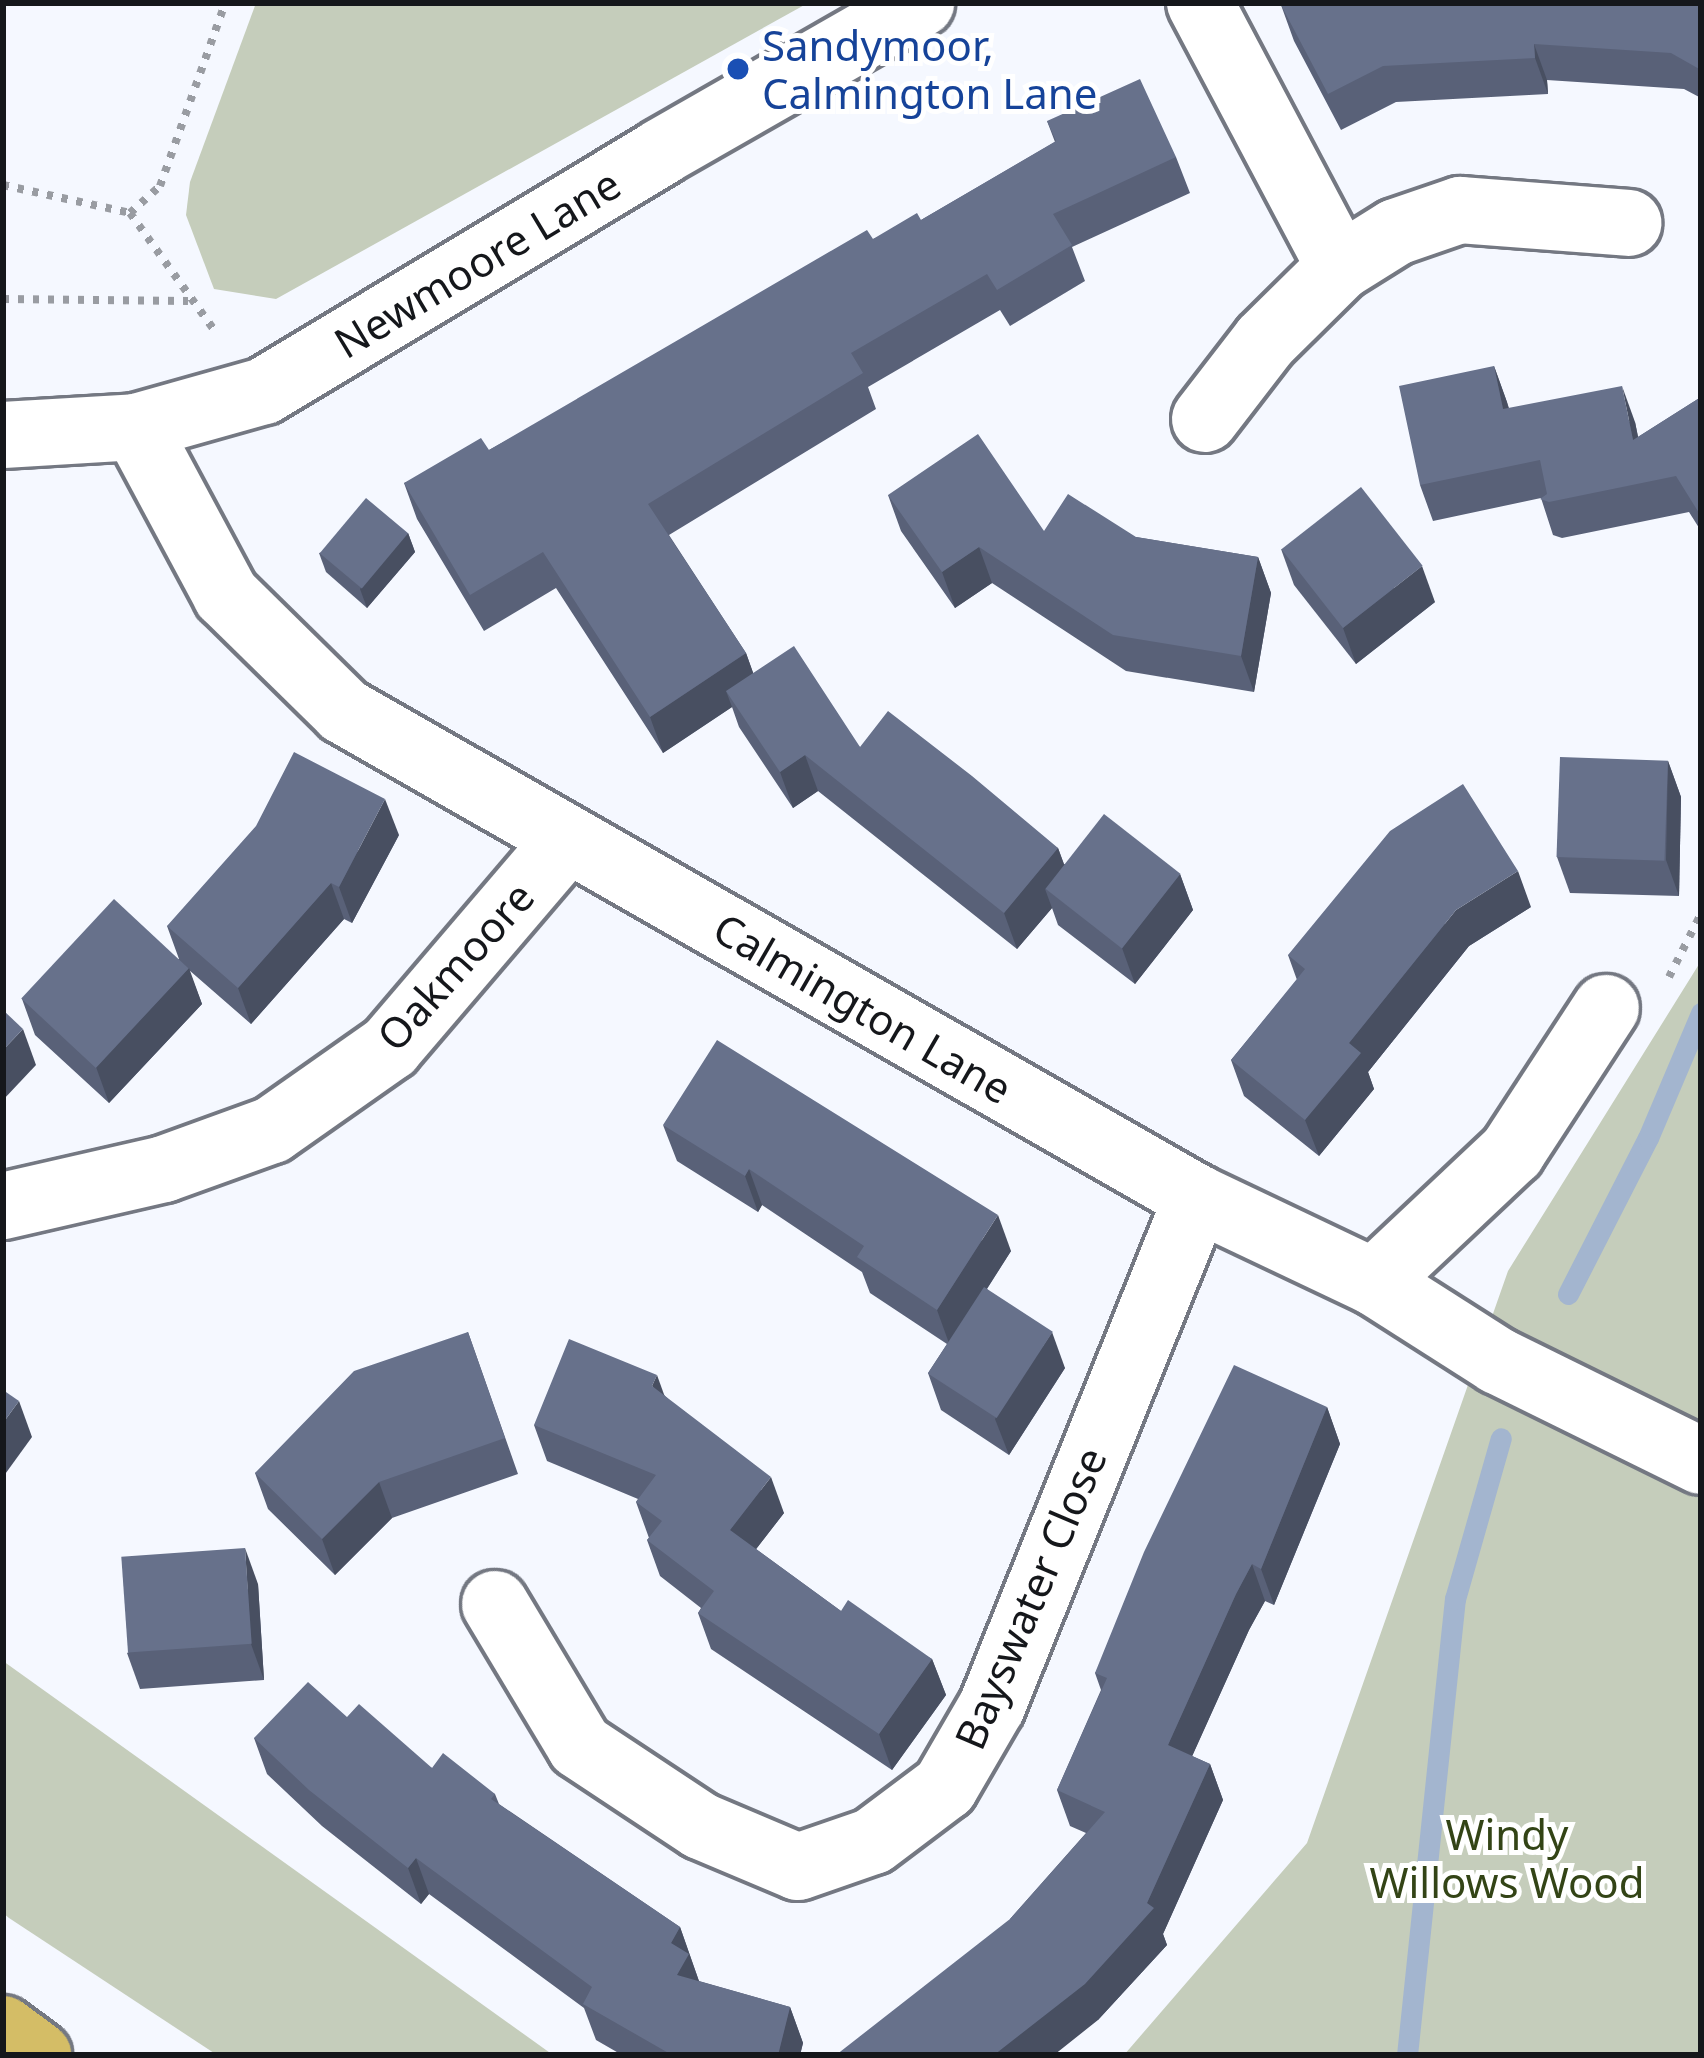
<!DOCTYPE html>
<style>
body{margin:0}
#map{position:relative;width:1704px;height:2058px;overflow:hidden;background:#f5f8ff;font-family:"Noto Sans",sans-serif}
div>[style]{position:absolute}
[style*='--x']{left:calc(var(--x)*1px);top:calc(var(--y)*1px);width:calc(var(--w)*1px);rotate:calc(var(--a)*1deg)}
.green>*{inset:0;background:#c5cdbb}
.stream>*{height:21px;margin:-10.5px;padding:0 10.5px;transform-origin:10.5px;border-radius:10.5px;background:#a3b5cf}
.path>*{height:8px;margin-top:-4px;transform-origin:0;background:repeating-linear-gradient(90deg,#999ca2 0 6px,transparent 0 15px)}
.roads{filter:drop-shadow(3px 0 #747882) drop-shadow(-3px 0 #747882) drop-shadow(0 3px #747882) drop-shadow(0 -3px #747882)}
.street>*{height:66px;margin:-33px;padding:0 33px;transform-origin:33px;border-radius:33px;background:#fff}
.secondary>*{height:66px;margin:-33px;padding:0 33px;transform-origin:33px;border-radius:33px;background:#fff}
.primary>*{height:66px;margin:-33px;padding:0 33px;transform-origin:33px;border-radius:33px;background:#d4bd66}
.wall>*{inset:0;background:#596178}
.shaded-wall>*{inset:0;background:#484f61}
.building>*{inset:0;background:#67718b;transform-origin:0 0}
.dots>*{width:33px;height:33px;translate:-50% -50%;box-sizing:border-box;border:6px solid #fff;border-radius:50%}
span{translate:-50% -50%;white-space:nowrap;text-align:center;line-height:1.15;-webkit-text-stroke:10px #fff;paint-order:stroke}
.transit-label{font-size:42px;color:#164399}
.left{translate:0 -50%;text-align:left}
.street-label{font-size:42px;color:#15171b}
.park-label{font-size:42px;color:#334416}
.frame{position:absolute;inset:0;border:6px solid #15171b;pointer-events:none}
</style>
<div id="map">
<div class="green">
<i style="clip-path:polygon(256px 3px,808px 3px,276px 299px,214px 289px,186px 215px,190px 182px)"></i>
<i style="clip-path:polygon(1701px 961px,1701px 2055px,1124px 2055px,1307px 1843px,1508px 1271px)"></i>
<i style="clip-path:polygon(3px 1661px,553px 2055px,217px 2055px,9px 1918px,3px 1913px)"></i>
</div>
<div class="stream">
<i style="--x:1568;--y:1294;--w:175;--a:-62.9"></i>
<i style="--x:1648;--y:1138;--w:136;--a:-67"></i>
<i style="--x:1407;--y:2055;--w:459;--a:-84"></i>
<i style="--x:1455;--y:1599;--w:167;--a:-74.1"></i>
</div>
<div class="path">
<i style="--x:3;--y:185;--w:130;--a:12.4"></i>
<i style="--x:130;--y:213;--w:144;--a:54.3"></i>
<i style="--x:130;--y:213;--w:40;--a:-42"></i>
<i style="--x:160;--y:186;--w:194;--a:-70.4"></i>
<i style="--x:3;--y:299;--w:185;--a:0.6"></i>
<i style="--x:1669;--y:977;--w:71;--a:-63.1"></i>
</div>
<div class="roads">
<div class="street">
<i style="--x:1200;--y:3;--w:299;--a:62.1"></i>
<i style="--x:1205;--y:419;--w:98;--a:-52.4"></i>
<i style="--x:1265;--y:341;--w:105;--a:-44.6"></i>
<i style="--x:1340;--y:267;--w:66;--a:-32"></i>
<i style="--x:1396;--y:232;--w:68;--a:-19"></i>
<i style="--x:1460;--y:210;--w:169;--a:4.4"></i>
<i style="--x:136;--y:427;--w:191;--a:61.8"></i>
<i style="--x:226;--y:595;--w:165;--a:44.5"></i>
<i style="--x:344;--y:711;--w:982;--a:29.72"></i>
<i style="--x:1197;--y:1198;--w:196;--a:25.4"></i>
<i style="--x:1374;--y:1282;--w:147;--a:32.5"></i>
<i style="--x:1498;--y:1361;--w:226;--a:26.2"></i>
<i style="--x:3;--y:1206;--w:165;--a:-12.9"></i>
<i style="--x:164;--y:1169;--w:115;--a:-19.9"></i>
<i style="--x:272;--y:1130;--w:144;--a:-35.1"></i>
<i style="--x:390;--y:1047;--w:272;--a:-49.5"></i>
<i style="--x:1374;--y:1282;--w:190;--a:-43.3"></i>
<i style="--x:1512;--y:1152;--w:172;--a:-56.9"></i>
<i style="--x:495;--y:1604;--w:165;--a:59.1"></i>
<i style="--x:580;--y:1746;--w:145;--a:33.5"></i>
<i style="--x:701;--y:1826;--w:105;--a:22.9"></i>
<i style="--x:798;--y:1867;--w:79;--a:-19.1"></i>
<i style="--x:873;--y:1841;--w:90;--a:-36.9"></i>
<i style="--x:945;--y:1787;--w:94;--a:-59.9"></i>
<i style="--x:992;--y:1706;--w:548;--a:-68.02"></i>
</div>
<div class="secondary">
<i style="--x:3;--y:435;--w:133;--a:-3.4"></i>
<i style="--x:136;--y:427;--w:133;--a:-15.7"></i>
<i style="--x:264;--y:391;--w:463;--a:-31"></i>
<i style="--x:661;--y:152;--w:300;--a:-29.8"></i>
</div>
<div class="primary">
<i style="--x:3;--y:2029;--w:44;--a:36.6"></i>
</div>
</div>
<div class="wall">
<i style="clip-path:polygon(1701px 3px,1701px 98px,1684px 89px,1547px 80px,1548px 94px,1396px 102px,1341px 130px,1294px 41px,1281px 5px)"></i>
<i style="clip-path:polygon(1047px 121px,1176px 157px,1190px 193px,1072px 247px,1085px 281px,1010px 326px,1000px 310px,868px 387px,876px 409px,669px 535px,746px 653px,753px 673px,860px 747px,1058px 848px,1064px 864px,1180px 874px,1193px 910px,1135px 984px,1058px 925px,1052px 908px,1017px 949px,818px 791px,793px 808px,739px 727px,732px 707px,663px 753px,556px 588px,484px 631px,417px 519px,404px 483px,489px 450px,873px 239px,921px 220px,1055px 142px)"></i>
<i style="clip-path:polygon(1494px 366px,1509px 408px,1635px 422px,1638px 437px,1701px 397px,1701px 531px,1689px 512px,1562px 538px,1553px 535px,1541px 498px,1433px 521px,1420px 485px)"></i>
<i style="clip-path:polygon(888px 495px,1044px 531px,1136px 537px,1258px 557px,1271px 593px,1254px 692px,1126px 671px,992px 583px,955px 608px,901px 531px)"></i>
<i style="clip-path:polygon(408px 533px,415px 552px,367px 608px,326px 572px,319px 553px)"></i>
<i style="clip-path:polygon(1281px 549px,1435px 602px,1356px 664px,1294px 585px)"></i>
<i style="clip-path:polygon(1668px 761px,1681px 797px,1679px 896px,1570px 893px,1557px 857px)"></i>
<i style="clip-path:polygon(399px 835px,352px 923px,344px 919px,251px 1024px,189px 970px,202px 1004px,109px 1103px,35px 1035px,22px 999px,179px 959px,167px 926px)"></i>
<i style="clip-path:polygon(1531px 907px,1469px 946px,1368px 1072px,1374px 1089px,1319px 1156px,1244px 1096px,1231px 1060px,1297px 980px,1288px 955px)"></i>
<i style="clip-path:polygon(663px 1125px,1011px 1251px,987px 1289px,1065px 1368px,1009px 1455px,941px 1410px,928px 1373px,947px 1344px,870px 1293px,862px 1272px,762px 1205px,758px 1212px,677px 1161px)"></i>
<i style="clip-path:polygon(468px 1332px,518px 1474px,392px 1518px,335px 1575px,268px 1509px,255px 1473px)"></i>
<i style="clip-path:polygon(664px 1395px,784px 1513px,756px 1549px,841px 1611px,932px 1659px,946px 1695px,892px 1770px,711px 1649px,698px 1613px,701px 1608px,660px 1576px,647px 1540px,649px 1538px,636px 1502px,638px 1499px,547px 1461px,534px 1425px)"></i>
<i style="clip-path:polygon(1327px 1407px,1340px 1444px,1274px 1605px,1265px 1601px,1249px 1630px,1192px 1756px,1210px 1764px,1223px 1800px,1163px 1934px,1167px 1945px,1098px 2020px,1010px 1919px,1086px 1833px,1070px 1826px,1057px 1790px,1101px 1690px,1095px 1673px)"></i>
<i style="clip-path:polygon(258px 1584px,264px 1680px,140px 1689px,127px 1653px)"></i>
<i style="clip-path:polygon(347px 1717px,432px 1768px,495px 1794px,499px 1804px,680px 1927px,699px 1981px,790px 2007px,803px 2043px,800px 2055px,622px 2055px,596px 2040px,584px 2008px,429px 1894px,421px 1904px,322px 1826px,267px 1774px,254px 1738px)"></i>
</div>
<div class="shaded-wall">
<i style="clip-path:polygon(1534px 44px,1547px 80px,1548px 94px,1535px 58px)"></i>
<i style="clip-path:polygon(1494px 366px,1507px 402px,1517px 445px,1503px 409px)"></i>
<i style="clip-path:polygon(1622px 386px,1635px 422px,1646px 476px,1633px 440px)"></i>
<i style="clip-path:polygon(408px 533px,415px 552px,367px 608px,360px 589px)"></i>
<i style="clip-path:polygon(979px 547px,992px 583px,955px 608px,942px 572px)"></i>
<i style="clip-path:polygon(1258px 557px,1271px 593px,1254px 692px,1241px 656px)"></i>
<i style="clip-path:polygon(1422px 566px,1435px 602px,1356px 664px,1343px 628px)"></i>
<i style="clip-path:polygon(746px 653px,759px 689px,726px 691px,732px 707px,663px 753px,650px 717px)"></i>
<i style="clip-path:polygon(805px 755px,818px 791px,793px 808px,780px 772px)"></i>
<i style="clip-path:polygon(1668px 761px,1681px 797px,1679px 896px,1666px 860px)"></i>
<i style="clip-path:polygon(385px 799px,399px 835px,352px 923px,339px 887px)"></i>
<i style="clip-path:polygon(1058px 848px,1071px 884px,1045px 889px,1052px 908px,1017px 949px,1004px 913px)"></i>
<i style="clip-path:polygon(1518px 871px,1531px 907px,1469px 946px,1368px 1072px,1374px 1089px,1319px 1156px,1305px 1120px,1349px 1043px,1456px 910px)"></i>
<i style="clip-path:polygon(1180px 874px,1193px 910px,1135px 984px,1122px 948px)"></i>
<i style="clip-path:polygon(331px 883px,344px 919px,251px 1024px,238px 988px)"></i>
<i style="clip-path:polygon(189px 968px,202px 1004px,109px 1103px,96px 1067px)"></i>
<i style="clip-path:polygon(23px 1029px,36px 1065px,3px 1100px,3px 1050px)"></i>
<i style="clip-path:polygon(749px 1169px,762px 1205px,758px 1212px,745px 1176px)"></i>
<i style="clip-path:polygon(998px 1215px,1011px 1251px,950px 1346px,937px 1310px)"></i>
<i style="clip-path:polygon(1052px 1332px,1065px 1368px,1009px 1455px,995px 1419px)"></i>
<i style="clip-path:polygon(657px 1375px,670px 1411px,652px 1386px)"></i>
<i style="clip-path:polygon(19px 1401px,32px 1437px,3px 1477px,3px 1423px)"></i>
<i style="clip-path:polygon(1327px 1407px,1340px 1444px,1274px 1605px,1261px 1569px)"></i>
<i style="clip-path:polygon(771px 1477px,784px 1513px,743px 1566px,730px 1530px)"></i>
<i style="clip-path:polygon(379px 1482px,392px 1518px,335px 1575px,322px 1539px)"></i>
<i style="clip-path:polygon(245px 1548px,258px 1584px,264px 1680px,251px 1644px)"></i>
<i style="clip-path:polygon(1252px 1564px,1265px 1601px,1249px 1630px,1181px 1781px,1168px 1745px,1236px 1594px)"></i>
<i style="clip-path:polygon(932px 1659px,946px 1695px,892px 1770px,879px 1734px)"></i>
<i style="clip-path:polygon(1210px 1764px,1223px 1800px,1163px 1934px,1167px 1945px,1098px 2020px,1054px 2055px,994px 2055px,1147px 1903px)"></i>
<i style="clip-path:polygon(416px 1858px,429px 1894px,421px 1904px,408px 1868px)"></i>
<i style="clip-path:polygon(680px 1927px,702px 1990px,677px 1975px,671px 1943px)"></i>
<i style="clip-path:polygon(790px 2007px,803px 2043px,800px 2055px,778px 2055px)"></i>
</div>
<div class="building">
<i style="clip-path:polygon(1285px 3px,1701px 3px,1701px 70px,1671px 53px,1534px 44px,1535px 58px,1383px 66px,1328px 94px,1281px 5px)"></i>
<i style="clip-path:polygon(1140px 79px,1176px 157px,1053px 214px,1072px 245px,997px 290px,987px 274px,851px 353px,863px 373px,648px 504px,746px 653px,650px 717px,543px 552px,470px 595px,404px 483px,481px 438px,489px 450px,867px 230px,873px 239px,917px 213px,921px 220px,1056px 141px,1047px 121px)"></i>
<i style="clip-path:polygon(1494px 366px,1503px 409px,1622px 386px,1633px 440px,1701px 397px,1701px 512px,1699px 513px,1676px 476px,1549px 502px,1540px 499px,1547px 494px,1540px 460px,1420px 485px,1399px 386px)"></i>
<i style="clip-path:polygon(978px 434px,1044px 531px,1068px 494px,1136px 537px,1258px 557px,1241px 656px,1113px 635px,979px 547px,942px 572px,888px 495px)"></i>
<i style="left:1361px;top:487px;width:100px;height:101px;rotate:52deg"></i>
<i style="left:366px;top:498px;width:55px;height:72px;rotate:40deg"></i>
<i style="clip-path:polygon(794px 646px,860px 747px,888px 711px,972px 776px,1058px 848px,1004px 913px,805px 755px,780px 772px,726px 691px)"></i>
<i style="clip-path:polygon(294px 752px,385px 799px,339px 887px,331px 883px,238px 988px,167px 926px,256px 826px)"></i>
<i style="left:1560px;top:757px;width:108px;height:100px;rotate:2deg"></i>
<i style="clip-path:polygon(1463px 784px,1518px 871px,1456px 910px,1349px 1043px,1361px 1053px,1305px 1120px,1231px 1060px,1305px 969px,1288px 955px,1390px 831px)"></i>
<i style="left:1104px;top:814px;width:97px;height:95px;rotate:38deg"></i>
<i style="left:114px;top:899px;width:102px;height:136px;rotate:43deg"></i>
<i style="clip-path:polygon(3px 1010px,23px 1029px,3px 1050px)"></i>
<i style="clip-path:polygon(717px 1040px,998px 1215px,937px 1310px,857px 1257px,864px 1246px,749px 1169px,745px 1176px,663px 1125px)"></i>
<i style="left:984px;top:1287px;width:82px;height:103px;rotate:33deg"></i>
<i style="clip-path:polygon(468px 1332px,505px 1438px,379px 1482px,322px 1539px,255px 1473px,354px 1371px)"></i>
<i style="clip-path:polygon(569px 1339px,657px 1375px,652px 1386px,771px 1477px,730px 1530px,841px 1611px,848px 1600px,932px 1659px,879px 1734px,698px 1613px,714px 1591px,647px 1540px,662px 1521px,636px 1502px,656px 1475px,534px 1425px)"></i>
<i style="clip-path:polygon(1234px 1365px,1327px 1407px,1261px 1569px,1252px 1564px,1236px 1594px,1168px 1745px,1210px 1764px,1147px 1903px,1154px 1908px,1085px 1984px,994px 2055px,836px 2055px,1010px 1919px,1105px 1812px,1057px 1790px,1107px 1678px,1095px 1673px,1144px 1552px)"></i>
<i style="clip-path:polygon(3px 1390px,19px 1401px,3px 1423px)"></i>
<i style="left:245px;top:1548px;width:96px;height:124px;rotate:86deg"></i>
<i style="clip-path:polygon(308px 1682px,347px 1717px,359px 1704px,432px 1768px,443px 1753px,495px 1794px,491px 1799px,680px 1927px,671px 1943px,689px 1954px,677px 1975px,790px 2007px,778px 2055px,672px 2055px,583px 2004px,592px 1987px,416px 1858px,408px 1868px,309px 1790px,254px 1738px)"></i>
</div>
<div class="dots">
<i style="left:738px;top:69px;background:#1a4fb4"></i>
</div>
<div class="transit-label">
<span class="left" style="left:762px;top:69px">Sandymoor,<br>Calmington Lane</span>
</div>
<div class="street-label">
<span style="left:477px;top:263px;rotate:-31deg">Newmoore Lane</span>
<span style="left:455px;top:966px;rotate:-48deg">Oakmoore</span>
<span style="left:863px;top:1008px;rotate:30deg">Calmington Lane</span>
<span style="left:1030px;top:1598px;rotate:-67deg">Bayswater Close</span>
</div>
<div class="park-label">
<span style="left:1507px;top:1858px">Windy<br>Willows Wood</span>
</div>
<div class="frame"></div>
</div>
